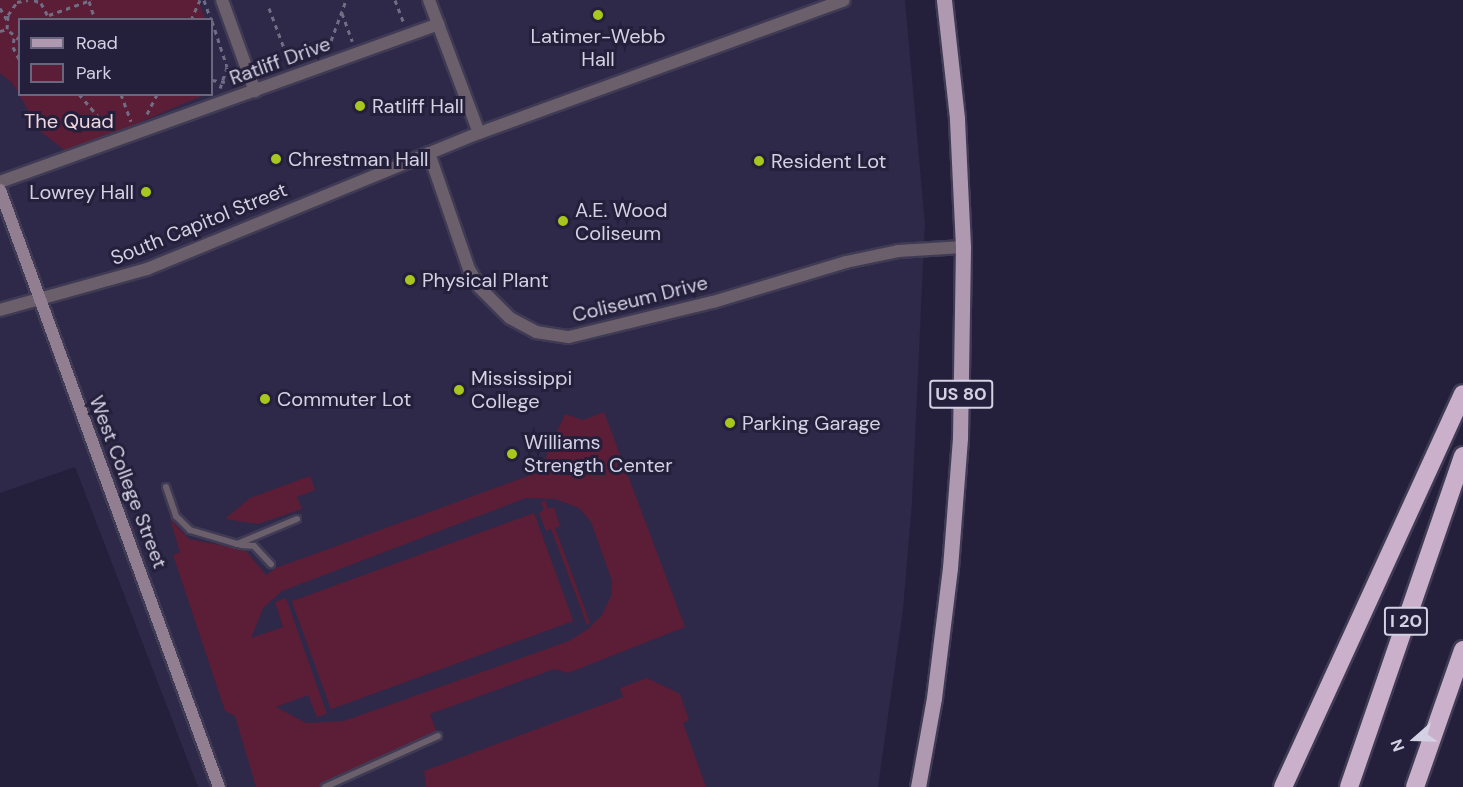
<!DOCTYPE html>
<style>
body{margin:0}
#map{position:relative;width:1463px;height:787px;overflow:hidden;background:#241f3a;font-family:"DM Sans",sans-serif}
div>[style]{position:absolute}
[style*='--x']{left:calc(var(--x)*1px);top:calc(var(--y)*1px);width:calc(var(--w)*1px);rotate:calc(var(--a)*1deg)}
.built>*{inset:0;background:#2e2849}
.green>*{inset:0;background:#5b1e36;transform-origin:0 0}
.path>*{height:3px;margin-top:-1.5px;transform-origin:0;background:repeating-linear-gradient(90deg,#716d85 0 4.5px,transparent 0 9px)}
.roads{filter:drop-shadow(2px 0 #403b55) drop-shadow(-2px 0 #403b55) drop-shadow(0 2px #403b55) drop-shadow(0 -2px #403b55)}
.lane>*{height:6px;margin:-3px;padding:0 3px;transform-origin:3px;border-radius:3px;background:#6a5f6a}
.street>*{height:12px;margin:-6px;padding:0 6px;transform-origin:6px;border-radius:6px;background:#6a5f6a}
.secondary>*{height:12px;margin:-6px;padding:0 6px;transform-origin:6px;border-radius:6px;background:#917f91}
.primary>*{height:15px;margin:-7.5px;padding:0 7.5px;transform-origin:7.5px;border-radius:7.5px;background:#af99b0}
.highway>*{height:18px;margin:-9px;padding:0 9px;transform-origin:9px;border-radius:9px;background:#cbb0cc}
.dots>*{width:16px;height:16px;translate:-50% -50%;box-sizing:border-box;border:3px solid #241f3a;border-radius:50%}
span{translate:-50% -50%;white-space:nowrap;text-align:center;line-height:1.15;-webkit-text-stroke:6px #241f3a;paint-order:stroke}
.shield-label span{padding:2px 4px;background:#241f3a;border:2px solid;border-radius:4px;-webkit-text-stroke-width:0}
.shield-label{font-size:18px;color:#d4d1e4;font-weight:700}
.poi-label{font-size:20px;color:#d4d1e4}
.left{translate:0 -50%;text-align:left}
.right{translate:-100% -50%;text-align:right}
.street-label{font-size:20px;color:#d4d1e4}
.park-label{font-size:20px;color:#efd6dd}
.legend{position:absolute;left:18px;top:18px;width:195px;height:78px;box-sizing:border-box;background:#241f3a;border:2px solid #6a667e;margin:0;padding:8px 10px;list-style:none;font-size:18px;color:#d4d1e4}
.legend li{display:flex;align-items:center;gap:12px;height:30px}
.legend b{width:30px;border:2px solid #6a667e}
.north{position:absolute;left:1385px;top:709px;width:60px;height:60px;-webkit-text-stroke:4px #241f3a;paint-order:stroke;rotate:250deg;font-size:16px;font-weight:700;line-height:24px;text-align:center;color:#d4d1e4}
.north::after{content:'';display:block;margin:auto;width:21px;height:27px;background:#d4d1e4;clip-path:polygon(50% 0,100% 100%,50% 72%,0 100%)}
</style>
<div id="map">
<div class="built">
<i style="clip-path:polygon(evenodd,0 0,905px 0,925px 224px,912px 502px,903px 610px,878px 787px,198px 787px,75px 467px,0 493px,0 0,20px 20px,212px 20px,212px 94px,20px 94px,20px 20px)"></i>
</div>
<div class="green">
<i style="clip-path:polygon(0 0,198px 0,205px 19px,20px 20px,20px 94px,204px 95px,96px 141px,64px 150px,40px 131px,13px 84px,0 73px)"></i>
<i style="clip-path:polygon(evenodd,604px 412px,685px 627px,568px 673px,554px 669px,430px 714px,438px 736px,325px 787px,256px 787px,235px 716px,225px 711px,173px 555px,180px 552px,170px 519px,189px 539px,245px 550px,266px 575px,276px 568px,539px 472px,565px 414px,583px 420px,604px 412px,526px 498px,555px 499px,579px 508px,591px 522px,612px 581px,611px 596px,602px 615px,588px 629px,569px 641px,344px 721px,306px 723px,276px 707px,308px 695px,317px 717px,327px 714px,286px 598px,275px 602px,283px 627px,251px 638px,263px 608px,282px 591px,526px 498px)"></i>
<i style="clip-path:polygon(310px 476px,315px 490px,297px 497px,302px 509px,258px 524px,225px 519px,250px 498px)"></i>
<i style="clip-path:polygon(545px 500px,548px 509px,554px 507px,560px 526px,555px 528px,590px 623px,587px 625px,551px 529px,546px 531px,539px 513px,544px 510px,541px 502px)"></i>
<i style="left:534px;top:513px;width:115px;height:258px;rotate:70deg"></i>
<i style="clip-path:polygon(647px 678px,680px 694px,689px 720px,683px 723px,706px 787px,426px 787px,424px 771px,623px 697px,620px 688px)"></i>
</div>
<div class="path">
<i style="--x:34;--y:0;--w:8;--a:23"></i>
<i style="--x:41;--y:3;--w:19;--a:62"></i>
<i style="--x:204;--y:0;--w:21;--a:71"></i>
<i style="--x:395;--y:0;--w:25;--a:69"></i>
<i style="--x:89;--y:1;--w:20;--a:72"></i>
<i style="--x:0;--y:8;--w:14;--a:60"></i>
<i style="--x:269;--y:8;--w:60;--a:69.4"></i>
<i style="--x:342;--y:13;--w:30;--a:70"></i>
<i style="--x:49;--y:15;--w:45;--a:-19.7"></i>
<i style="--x:191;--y:20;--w:22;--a:-66"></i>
<i style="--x:212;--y:21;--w:48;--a:71.9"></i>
<i style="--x:227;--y:67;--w:22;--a:108"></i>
<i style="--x:0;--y:31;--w:7;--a:-16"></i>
<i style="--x:14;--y:38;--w:9;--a:96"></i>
<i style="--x:13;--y:47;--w:16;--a:63"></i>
<i style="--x:20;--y:40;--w:17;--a:-140"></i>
<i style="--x:7;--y:29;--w:14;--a:-86"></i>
<i style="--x:8;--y:15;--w:16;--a:-55"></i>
<i style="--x:17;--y:2;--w:11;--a:-10"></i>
<i style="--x:328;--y:49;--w:52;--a:-69.8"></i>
<i style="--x:212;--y:80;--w:13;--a:9"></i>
<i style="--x:79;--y:94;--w:46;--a:49.4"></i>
<i style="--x:121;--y:94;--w:29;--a:70"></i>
<i style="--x:147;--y:114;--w:22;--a:-63"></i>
</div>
<div class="roads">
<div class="lane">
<i style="--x:166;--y:487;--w:31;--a:71"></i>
<i style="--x:176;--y:516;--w:20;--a:45"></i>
<i style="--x:190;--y:530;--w:49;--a:16.6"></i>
<i style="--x:237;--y:544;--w:65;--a:-22.6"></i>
<i style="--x:241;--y:545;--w:13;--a:4"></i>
<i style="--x:254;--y:546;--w:25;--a:47"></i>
<i style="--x:325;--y:787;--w:124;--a:-24.3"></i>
</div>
<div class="street">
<i style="--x:222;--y:0;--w:97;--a:70.1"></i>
<i style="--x:429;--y:0;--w:142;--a:69.4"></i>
<i style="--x:429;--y:153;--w:123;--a:71"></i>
<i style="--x:469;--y:269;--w:22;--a:60"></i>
<i style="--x:480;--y:288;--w:42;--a:45"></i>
<i style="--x:510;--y:318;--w:30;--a:28"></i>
<i style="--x:536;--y:332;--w:33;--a:9"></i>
<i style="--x:569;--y:337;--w:148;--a:-13.7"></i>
<i style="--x:713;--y:302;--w:139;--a:-16.7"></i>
<i style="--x:846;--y:262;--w:53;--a:-11.9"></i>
<i style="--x:898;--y:251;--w:65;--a:-3.5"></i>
<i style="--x:0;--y:182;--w:466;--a:-19.8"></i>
<i style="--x:0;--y:310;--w:153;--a:-15.6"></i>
<i style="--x:147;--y:269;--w:359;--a:-22.3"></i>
<i style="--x:479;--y:133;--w:388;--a:-20"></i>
</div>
<div class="secondary">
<i style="--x:0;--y:190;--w:636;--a:69.86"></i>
</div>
<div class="primary">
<i style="--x:918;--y:787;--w:90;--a:-79.8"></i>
<i style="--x:934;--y:698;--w:131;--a:-83"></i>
<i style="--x:950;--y:568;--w:130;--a:-85.6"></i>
<i style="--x:960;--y:438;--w:191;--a:-89.1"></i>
<i style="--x:963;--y:247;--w:129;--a:-92.7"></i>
<i style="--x:957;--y:118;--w:119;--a:-96.3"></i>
</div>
<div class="highway">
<i style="--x:1283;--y:787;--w:432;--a:-65.4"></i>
<i style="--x:1349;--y:787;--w:350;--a:-71"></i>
<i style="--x:1415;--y:787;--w:145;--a:-70.7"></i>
</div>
</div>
<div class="dots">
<i style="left:598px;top:15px;background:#a8c71e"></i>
<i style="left:360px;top:106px;background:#a8c71e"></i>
<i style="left:276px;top:159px;background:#a8c71e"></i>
<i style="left:759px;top:161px;background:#a8c71e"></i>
<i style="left:146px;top:192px;background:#a8c71e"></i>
<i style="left:563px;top:221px;background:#a8c71e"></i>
<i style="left:410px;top:280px;background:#a8c71e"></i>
<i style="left:459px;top:390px;background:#a8c71e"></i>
<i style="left:265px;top:399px;background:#a8c71e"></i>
<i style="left:730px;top:423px;background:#a8c71e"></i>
<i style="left:512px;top:454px;background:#a8c71e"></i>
</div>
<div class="shield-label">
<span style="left:961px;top:394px">US 80</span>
<span style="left:1406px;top:621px">I 20</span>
</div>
<div class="poi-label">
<span style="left:598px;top:48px">Latimer-Webb<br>Hall</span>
<span class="left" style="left:372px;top:106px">Ratliff Hall</span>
<span class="left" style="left:288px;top:159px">Chrestman Hall</span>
<span class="left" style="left:771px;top:161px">Resident Lot</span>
<span class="right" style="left:134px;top:192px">Lowrey Hall</span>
<span class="left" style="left:575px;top:222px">A.E. Wood<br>Coliseum</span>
<span class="left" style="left:422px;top:280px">Physical Plant</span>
<span class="left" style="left:471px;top:390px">Mississippi<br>College</span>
<span class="left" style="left:277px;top:399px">Commuter Lot</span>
<span class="left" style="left:742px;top:423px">Parking Garage</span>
<span class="left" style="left:524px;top:454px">Williams<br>Strength Center</span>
</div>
<div class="street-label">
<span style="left:280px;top:61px;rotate:-20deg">Ratliff Drive</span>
<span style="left:199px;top:224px;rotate:-22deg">South Capitol Street</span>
<span style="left:640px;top:299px;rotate:-14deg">Coliseum Drive</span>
<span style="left:128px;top:482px;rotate:69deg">West College Street</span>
</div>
<div class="park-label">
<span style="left:69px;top:121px">The Quad</span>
</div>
<ul class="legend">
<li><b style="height:8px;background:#af99b0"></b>Road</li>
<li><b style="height:16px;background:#5b1e36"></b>Park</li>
</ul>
<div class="north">N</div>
</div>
